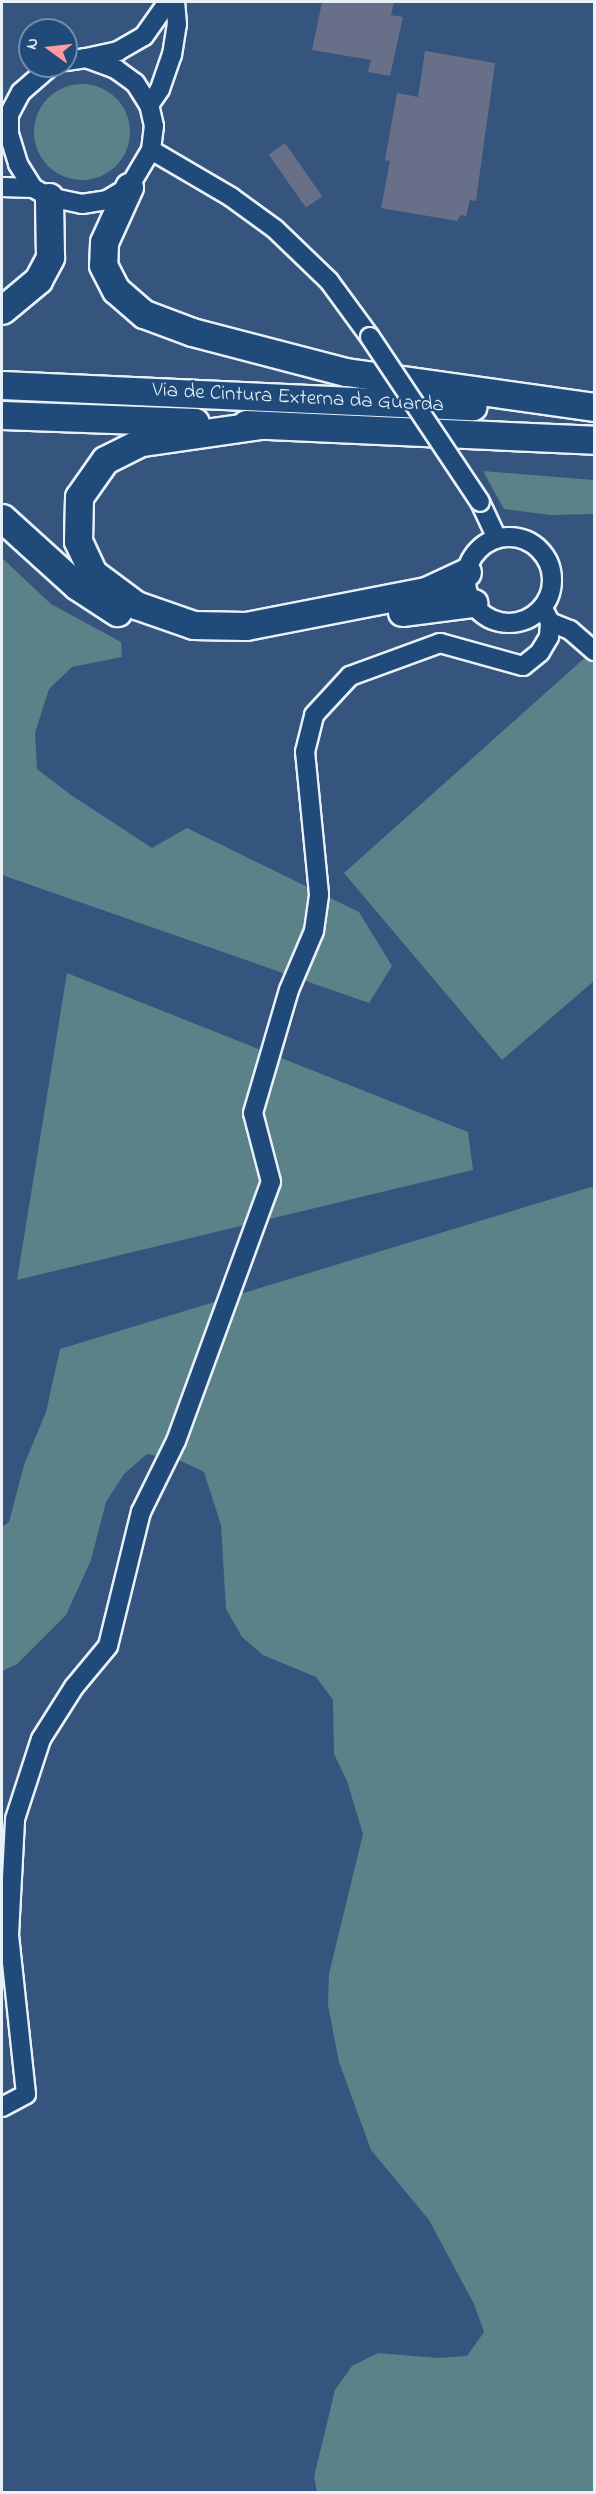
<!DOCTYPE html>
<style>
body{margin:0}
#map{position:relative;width:596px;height:2494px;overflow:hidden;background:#35557e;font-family:"Indie Flower",sans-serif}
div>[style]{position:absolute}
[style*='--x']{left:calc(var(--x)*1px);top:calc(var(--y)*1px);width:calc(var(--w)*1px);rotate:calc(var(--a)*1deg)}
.green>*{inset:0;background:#5b8288}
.round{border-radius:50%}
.building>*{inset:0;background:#677088;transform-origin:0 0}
.roads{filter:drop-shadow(2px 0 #e8f1f8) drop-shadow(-2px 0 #e8f1f8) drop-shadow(0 2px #e8f1f8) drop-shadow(0 -2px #e8f1f8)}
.minor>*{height:18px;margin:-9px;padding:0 9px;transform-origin:9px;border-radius:9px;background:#1f4a7a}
.minor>.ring{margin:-9px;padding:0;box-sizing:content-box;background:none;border:18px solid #1f4a7a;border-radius:50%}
.highway>*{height:27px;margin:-13.5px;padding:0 13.5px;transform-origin:13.5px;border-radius:13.5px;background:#1f4a7a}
.bridges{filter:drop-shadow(2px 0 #e8f1f8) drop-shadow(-2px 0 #e8f1f8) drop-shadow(0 2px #e8f1f8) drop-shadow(0 -2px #e8f1f8)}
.minor-bridge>*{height:18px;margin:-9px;padding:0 9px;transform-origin:9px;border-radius:9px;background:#1f4a7a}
span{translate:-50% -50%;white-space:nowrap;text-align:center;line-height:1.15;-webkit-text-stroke:4.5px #1f4a7a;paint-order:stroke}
.street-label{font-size:21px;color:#e8f1f8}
.frame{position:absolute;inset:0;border:3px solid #e8f1f8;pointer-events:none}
.north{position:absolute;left:18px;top:18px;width:60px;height:60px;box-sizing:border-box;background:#1f4a7a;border:2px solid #6f8dac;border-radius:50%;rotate:285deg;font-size:16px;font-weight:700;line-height:24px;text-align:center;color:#e8f1f8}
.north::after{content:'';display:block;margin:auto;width:21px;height:27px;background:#ff9aa2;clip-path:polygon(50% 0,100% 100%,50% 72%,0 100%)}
</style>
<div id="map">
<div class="green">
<i class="round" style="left:34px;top:84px;width:96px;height:96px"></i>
<i style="clip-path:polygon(483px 471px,594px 480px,594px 514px,550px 515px,504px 509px)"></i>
<i style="clip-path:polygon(2px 558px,51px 604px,121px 642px,122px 657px,72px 667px,49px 689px,35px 733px,37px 769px,71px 795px,152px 848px,187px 828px,359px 912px,392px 966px,369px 1003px,2px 875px)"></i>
<i style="clip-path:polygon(589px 654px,594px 661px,594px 981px,502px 1060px,344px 873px)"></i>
<i style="clip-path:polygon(67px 973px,468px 1132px,473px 1170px,17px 1280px)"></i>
<i style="clip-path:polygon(591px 1187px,594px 1188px,594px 2492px,317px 2492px,314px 2477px,335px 2390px,352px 2366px,378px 2353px,438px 2358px,467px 2356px,484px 2332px,474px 2304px,429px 2220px,371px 2150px,339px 2062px,328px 2005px,329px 1974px,363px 1834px,347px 1781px,334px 1754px,333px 1700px,316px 1677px,263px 1655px,242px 1637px,226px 1609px,221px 1525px,204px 1472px,179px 1460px,147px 1454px,124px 1474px,106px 1502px,91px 1560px,66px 1615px,17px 1664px,2px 1671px,2px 1527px,9px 1522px,24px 1465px,46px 1412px,60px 1349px)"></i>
</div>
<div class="building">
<i style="clip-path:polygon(322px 2px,394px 2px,391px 15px,403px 17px,390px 76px,368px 72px,371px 60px,312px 50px)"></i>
<i style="clip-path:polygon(425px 51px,495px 63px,476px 201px,470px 200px,466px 216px,461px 215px,457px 221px,381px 208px,390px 161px,385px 160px,397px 93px,418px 97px)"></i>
<i style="left:285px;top:143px;width:65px;height:20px;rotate:55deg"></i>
</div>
<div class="roads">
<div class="minor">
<i style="--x:86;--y:58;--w:33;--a:-12"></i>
<i style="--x:118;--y:51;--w:30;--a:-30"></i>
<i style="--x:144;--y:36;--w:42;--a:-54.8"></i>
<i style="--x:51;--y:66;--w:40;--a:139"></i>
<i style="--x:21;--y:92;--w:26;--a:118"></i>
<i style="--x:9;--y:115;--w:19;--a:90"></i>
<i style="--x:9;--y:134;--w:31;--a:73"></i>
<i style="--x:18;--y:164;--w:28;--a:58"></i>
<i style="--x:33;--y:188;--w:18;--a:29"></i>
<i style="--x:49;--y:197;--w:34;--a:12"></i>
<i style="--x:82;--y:204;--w:25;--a:-9"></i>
<i style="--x:107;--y:200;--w:26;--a:-31"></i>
<i style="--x:129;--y:187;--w:43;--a:-59.3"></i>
<i style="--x:151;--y:150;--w:24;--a:-83"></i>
<i style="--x:154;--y:126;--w:22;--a:-103"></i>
<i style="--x:149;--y:105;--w:26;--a:-122"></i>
<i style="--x:135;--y:83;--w:24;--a:-144"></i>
<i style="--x:116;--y:69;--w:32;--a:-160"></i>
<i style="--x:86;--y:58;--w:20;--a:171"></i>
<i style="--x:149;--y:105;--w:19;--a:-55"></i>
<i style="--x:160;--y:89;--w:36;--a:-71"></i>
<i style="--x:172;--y:55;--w:31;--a:-81"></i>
<i style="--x:177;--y:24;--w:22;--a:-95"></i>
<i style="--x:151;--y:150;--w:93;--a:30.4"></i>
<i style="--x:231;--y:197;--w:54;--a:36"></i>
<i style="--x:275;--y:229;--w:75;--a:43.9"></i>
<i style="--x:329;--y:281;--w:69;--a:53.8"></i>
<i style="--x:2;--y:187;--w:31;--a:2"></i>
<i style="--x:480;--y:502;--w:40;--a:65"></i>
<i class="ring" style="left:466px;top:537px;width:68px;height:68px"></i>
<i style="--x:550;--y:622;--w:22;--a:22"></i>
<i style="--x:570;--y:630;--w:32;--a:41"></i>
<i style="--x:2;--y:2107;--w:27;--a:-28"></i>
<i style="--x:26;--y:2094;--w:160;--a:-96.1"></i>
<i style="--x:9;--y:1935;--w:116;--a:-87"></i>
<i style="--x:15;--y:1819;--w:84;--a:-72"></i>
<i style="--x:41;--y:1739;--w:62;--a:-57.6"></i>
<i style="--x:74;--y:1687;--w:53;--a:-50.3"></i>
<i style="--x:108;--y:1646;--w:138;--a:-76.2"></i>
<i style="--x:141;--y:1512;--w:79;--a:-63.8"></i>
<i style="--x:176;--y:1441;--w:276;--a:-69.9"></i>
<i style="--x:271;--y:1182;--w:71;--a:-104.6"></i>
<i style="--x:253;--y:1113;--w:128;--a:-73.7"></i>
<i style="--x:289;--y:990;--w:64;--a:-67"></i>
<i style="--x:314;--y:931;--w:37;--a:-82"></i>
<i style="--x:319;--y:894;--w:143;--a:-95.6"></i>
<i style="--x:305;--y:752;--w:38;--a:-76"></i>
<i style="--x:314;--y:715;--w:53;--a:-47.3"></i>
<i style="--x:350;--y:676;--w:96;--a:-20.1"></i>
<i style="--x:440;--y:643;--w:86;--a:15.5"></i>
<i style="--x:523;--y:666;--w:22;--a:-39"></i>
<i style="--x:540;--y:652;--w:17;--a:-59"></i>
<i style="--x:549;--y:637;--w:15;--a:-86"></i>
<i style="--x:550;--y:622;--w:16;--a:-117"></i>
</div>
<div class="highway">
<i style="--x:129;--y:187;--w:60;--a:114.4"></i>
<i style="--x:104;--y:242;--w:23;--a:92"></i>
<i style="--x:103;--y:265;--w:28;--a:63"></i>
<i style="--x:116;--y:290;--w:37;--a:41"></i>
<i style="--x:144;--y:314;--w:51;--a:20.6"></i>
<i style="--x:192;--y:332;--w:159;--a:14.6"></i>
<i style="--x:346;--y:372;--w:250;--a:8"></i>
<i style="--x:2;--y:310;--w:47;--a:-39.8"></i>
<i style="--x:38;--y:280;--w:26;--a:-62"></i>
<i style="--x:50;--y:257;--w:60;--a:-91"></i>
<i style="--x:2;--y:385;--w:471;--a:2.6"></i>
<i style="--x:2;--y:415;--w:193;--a:2.1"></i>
<i style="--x:246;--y:424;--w:348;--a:2.6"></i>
<i style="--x:261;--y:425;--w:121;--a:171.9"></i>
<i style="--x:141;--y:442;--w:40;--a:153.4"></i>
<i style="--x:105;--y:460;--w:45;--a:125.1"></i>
<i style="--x:79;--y:497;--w:44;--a:91.3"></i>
<i style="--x:78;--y:541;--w:35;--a:65"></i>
<i style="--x:93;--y:573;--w:54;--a:36.7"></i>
<i style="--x:136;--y:605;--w:60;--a:19.3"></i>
<i style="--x:193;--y:625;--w:53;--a:1.1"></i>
<i style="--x:246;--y:626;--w:183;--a:-11"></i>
<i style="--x:426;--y:591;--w:45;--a:-24.9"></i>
<i style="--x:2;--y:518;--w:101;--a:42.2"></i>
<i style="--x:77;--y:586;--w:48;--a:33"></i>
<i style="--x:402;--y:612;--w:72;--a:-7.2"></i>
</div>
</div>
<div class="bridges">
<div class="minor-bridge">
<i style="--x:370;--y:337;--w:198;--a:56.3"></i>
</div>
</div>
<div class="street-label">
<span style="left:298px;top:398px;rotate:3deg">Via de Cintura Externa da Guarda</span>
</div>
<div class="frame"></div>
<div class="north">N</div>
</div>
